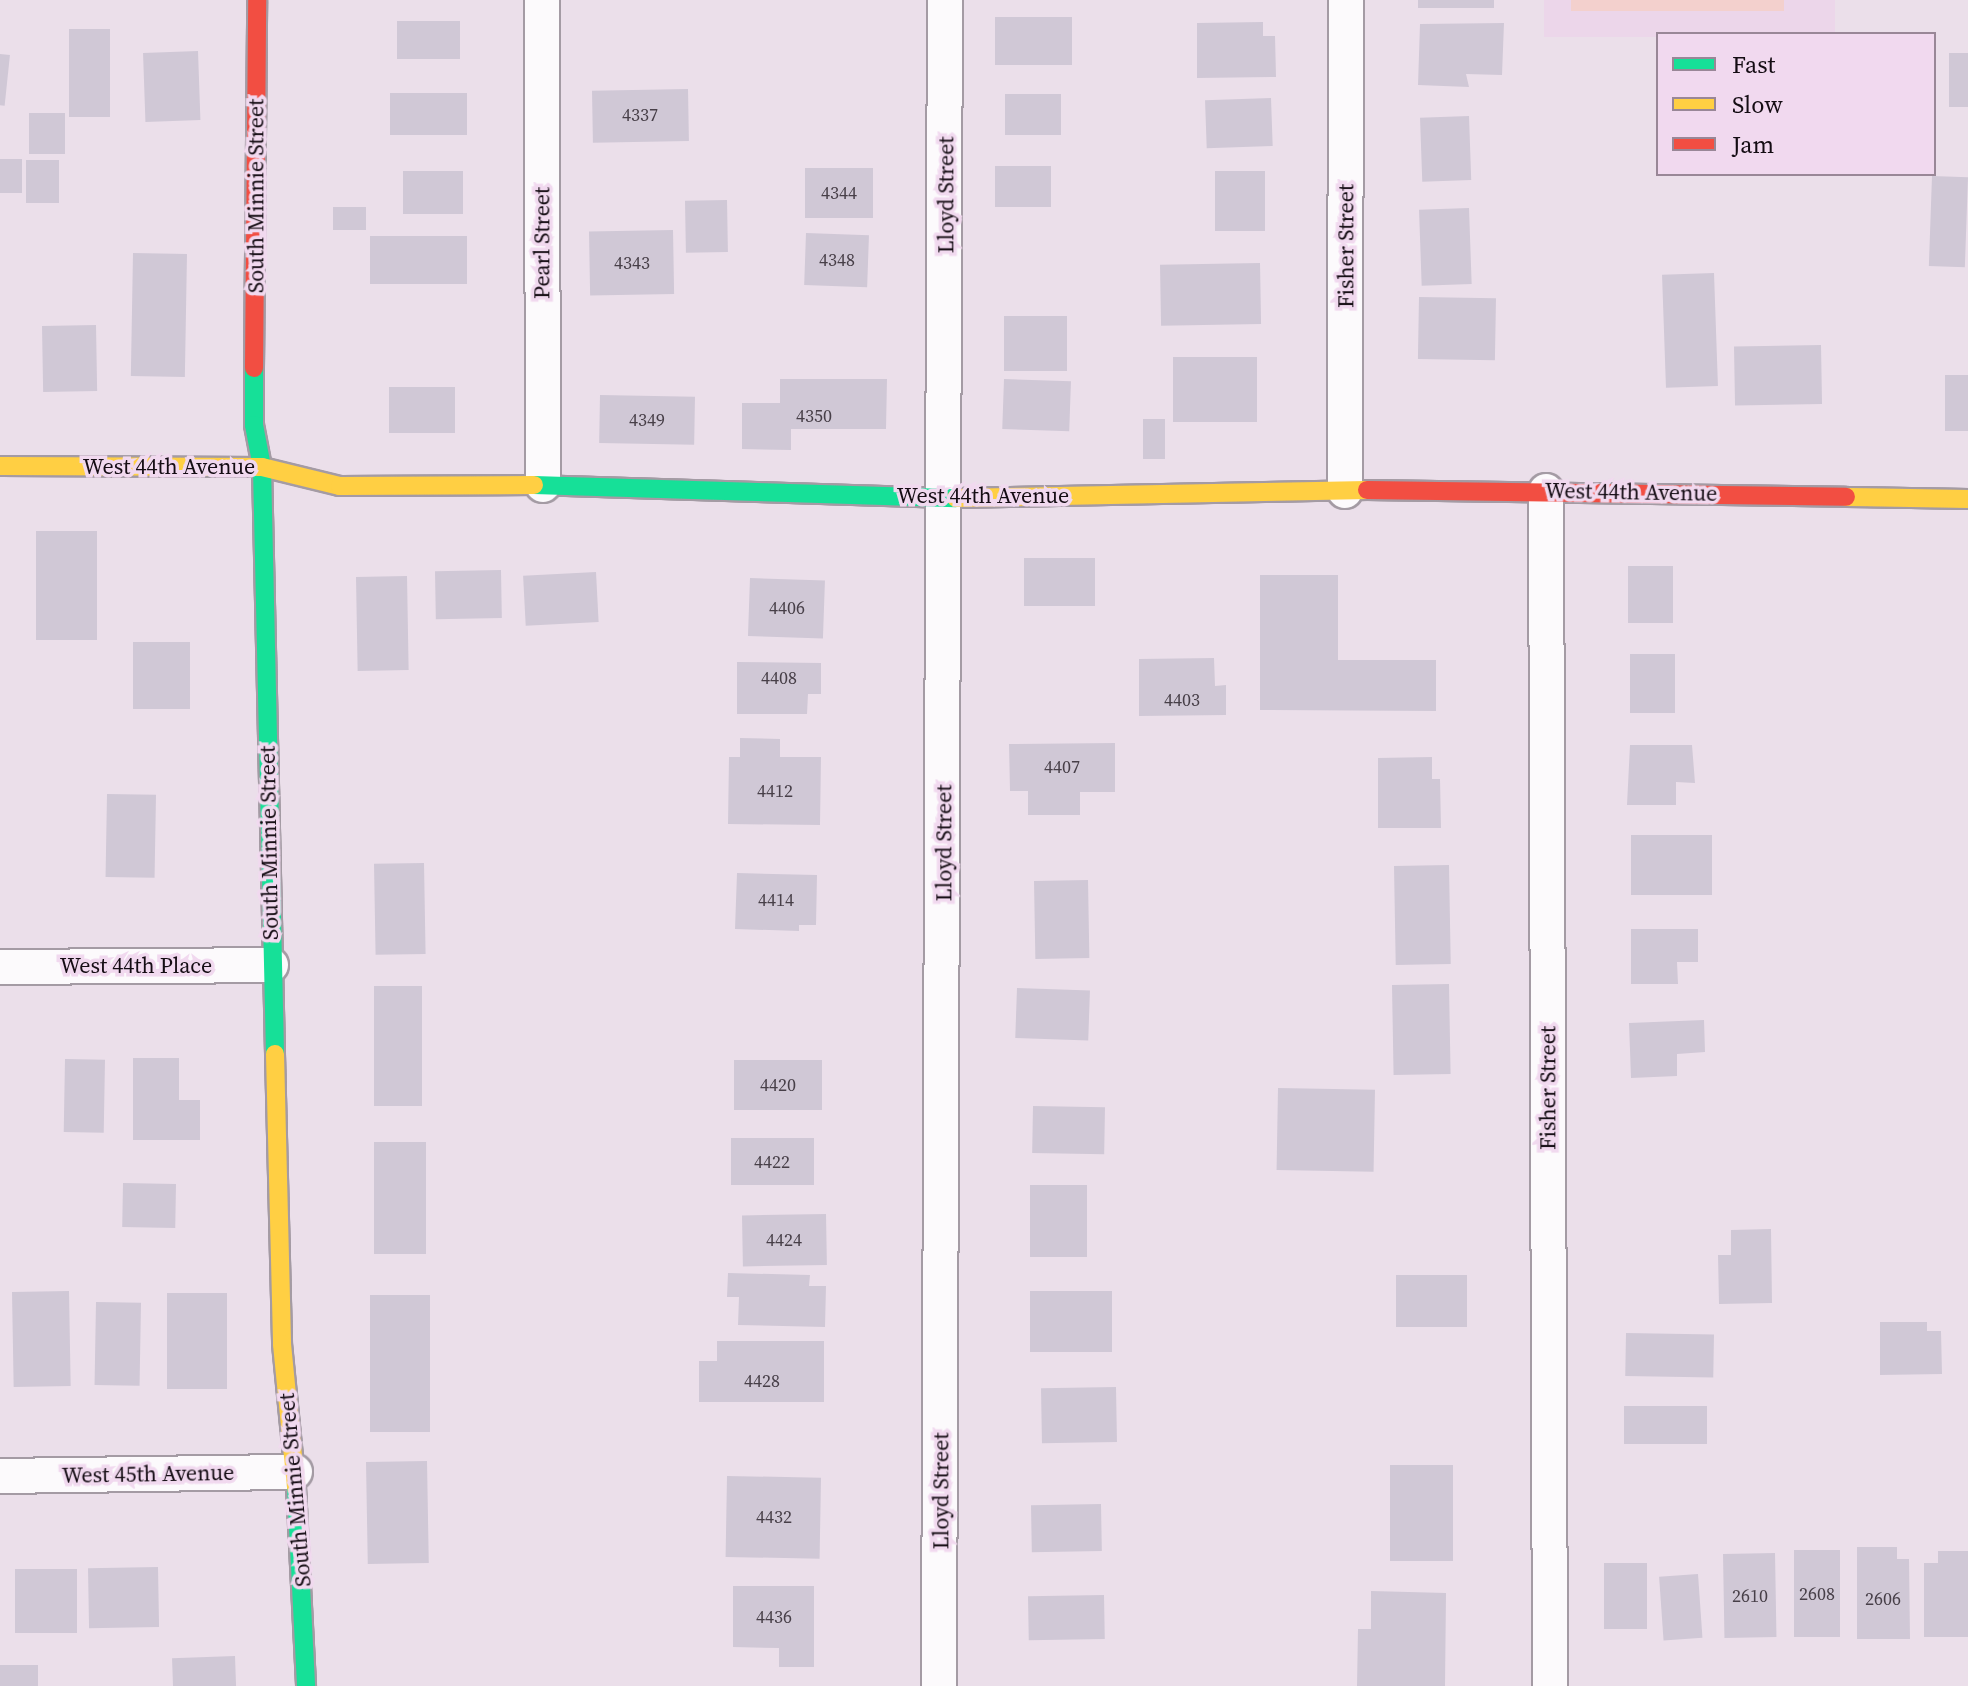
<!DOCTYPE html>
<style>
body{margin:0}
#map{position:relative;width:1968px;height:1686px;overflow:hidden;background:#ebdfea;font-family:"Source Serif 4",serif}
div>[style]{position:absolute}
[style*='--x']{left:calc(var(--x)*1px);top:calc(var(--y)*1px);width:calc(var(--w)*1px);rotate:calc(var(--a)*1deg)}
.built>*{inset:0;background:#ecd6ea;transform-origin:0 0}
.green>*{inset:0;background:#f3d0cd;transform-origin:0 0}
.building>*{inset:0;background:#d0c8d6;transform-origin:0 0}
.roads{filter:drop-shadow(2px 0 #a49ba4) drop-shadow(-2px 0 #a49ba4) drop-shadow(0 2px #a49ba4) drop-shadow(0 -2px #a49ba4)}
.street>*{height:34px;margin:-17px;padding:0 17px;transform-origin:17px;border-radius:17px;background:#fcfafc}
.fast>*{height:18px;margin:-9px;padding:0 9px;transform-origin:9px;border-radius:9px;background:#16e098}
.slow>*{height:18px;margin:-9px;padding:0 9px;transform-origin:9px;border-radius:9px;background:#ffcf43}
.jam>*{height:18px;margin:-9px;padding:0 9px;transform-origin:9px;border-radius:9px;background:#f24e42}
span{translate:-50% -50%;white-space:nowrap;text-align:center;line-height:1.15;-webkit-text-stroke:7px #f1d9ef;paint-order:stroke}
.number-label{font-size:18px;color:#473f48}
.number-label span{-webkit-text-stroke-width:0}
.street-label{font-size:22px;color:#140c13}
.legend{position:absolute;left:1656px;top:32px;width:280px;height:144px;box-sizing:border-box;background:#f1d9ef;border:2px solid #998797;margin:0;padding:10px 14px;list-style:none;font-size:24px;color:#140c13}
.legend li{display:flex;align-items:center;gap:16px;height:40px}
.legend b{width:40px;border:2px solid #998797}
</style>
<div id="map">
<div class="built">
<i style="left:1544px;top:0;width:291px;height:37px"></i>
</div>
<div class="green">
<i style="left:1571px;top:0;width:213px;height:11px"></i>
</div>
<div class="building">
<i style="left:1418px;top:0;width:76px;height:8px"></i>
<i style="left:1072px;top:17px;width:48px;height:77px;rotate:90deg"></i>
<i style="left:397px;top:21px;width:63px;height:38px"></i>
<i style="clip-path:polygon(1263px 22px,1263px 36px,1275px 36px,1276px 77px,1197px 78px,1197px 23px)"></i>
<i style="clip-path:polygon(1504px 23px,1502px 75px,1466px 74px,1469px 87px,1418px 85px,1420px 24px)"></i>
<i style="left:69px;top:29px;width:41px;height:88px"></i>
<i style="left:198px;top:51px;width:69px;height:55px;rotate:88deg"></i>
<i style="left:1949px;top:53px;width:19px;height:54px"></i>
<i style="left:0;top:54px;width:10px;height:51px;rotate:6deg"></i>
<i style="left:688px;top:89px;width:52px;height:96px;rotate:89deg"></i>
<i style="left:390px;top:93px;width:77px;height:42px"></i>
<i style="left:1005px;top:94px;width:56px;height:41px"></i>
<i style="left:1271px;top:98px;width:48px;height:66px;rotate:88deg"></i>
<i style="left:29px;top:113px;width:36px;height:41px"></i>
<i style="left:1469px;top:116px;width:64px;height:49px;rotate:88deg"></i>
<i style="left:0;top:159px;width:22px;height:34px"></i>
<i style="left:26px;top:160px;width:33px;height:43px"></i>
<i style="left:995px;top:166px;width:56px;height:41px"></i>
<i style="left:805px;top:168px;width:68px;height:50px"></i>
<i style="left:403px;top:171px;width:60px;height:43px"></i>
<i style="left:1215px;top:171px;width:50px;height:60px"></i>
<i style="left:1932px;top:176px;width:36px;height:90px;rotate:2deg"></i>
<i style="left:727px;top:200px;width:52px;height:42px;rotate:89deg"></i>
<i style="left:333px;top:207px;width:33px;height:23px"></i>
<i style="left:1469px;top:208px;width:76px;height:50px;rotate:88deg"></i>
<i style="left:673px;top:230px;width:64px;height:84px;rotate:89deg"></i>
<i style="left:806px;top:233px;width:63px;height:52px;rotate:2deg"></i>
<i style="left:370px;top:236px;width:97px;height:48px"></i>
<i style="left:133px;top:253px;width:54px;height:123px;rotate:1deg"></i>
<i style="left:1260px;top:263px;width:61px;height:100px;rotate:89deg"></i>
<i style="left:1714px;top:273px;width:113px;height:52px;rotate:88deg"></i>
<i style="left:1419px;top:297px;width:77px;height:62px;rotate:1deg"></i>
<i style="left:1067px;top:316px;width:55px;height:63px;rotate:90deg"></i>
<i style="left:96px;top:325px;width:66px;height:54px;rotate:89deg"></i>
<i style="left:1821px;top:345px;width:59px;height:87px;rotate:89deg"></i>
<i style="left:1173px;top:357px;width:84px;height:65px"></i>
<i style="left:1945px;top:375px;width:23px;height:56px"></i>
<i style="clip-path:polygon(780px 379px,887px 379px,886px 429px,791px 429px,791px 450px,742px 449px,742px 403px,780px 403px)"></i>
<i style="left:1004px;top:379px;width:67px;height:50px;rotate:2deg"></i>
<i style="left:389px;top:387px;width:66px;height:46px"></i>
<i style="left:600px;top:395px;width:95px;height:48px;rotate:1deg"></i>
<i style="left:1143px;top:419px;width:22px;height:40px"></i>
<i style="left:36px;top:531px;width:61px;height:109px"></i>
<i style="left:1024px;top:558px;width:71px;height:48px"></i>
<i style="left:1628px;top:566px;width:45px;height:57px"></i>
<i style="left:501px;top:570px;width:48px;height:66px;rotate:89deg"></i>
<i style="left:596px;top:572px;width:50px;height:73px;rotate:87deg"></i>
<i style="clip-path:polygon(1260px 575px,1338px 575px,1338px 660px,1436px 660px,1436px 711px,1260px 710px)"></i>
<i style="left:407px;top:576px;width:94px;height:51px;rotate:89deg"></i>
<i style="left:750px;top:578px;width:75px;height:58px;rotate:2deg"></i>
<i style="left:133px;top:642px;width:57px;height:67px"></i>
<i style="left:1630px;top:654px;width:45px;height:59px"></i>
<i style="clip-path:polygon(1214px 658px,1215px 686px,1226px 685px,1226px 715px,1139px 716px,1139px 659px)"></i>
<i style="clip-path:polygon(737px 662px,821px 663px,821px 694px,808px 694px,807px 714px,737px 714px)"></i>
<i style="clip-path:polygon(740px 738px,780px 739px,780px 757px,821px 757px,820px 825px,728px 824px,729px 757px,740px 757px)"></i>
<i style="clip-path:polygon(1115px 743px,1115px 792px,1080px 792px,1080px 815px,1028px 815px,1028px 791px,1010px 791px,1009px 744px)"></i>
<i style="clip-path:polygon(1630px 745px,1692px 745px,1695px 783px,1676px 782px,1676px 805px,1627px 805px)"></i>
<i style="clip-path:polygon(1432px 757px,1432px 779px,1440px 779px,1441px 828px,1378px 828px,1378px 758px)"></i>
<i style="left:107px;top:794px;width:49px;height:83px;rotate:1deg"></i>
<i style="left:1712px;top:835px;width:60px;height:81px;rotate:90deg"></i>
<i style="left:424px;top:863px;width:91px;height:50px;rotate:89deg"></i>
<i style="left:1449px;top:865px;width:99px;height:55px;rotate:89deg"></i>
<i style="clip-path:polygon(737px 873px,817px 875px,816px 925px,799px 925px,799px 931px,735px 929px)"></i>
<i style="left:1088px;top:880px;width:78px;height:54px;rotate:89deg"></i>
<i style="clip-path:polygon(1631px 929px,1698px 929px,1698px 962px,1677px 962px,1678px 984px,1631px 984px)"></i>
<i style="left:1449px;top:984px;width:90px;height:57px;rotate:89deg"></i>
<i style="left:374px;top:986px;width:48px;height:120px"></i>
<i style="left:1017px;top:988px;width:73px;height:50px;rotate:2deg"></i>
<i style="clip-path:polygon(1704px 1020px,1705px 1052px,1677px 1054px,1677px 1076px,1631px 1078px,1629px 1023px)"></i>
<i style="clip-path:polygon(133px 1058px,179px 1058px,179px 1100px,200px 1100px,200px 1140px,133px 1140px)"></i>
<i style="left:65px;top:1059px;width:40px;height:73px;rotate:1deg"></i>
<i style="left:734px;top:1060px;width:88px;height:50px"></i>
<i style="left:1278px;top:1088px;width:97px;height:82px;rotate:1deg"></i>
<i style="left:1033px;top:1106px;width:72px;height:47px;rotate:1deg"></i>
<i style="left:731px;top:1138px;width:83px;height:47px"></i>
<i style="left:374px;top:1142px;width:52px;height:112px"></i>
<i style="left:123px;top:1183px;width:53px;height:44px;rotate:1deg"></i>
<i style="left:1030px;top:1185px;width:57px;height:72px"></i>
<i style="left:826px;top:1214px;width:51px;height:84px;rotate:89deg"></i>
<i style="clip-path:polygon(1771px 1229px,1772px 1303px,1719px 1304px,1718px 1255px,1731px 1255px,1731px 1230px)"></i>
<i style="clip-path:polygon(728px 1273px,810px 1275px,809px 1286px,826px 1286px,825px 1327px,738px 1325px,739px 1297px,727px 1297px)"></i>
<i style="left:1396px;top:1275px;width:71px;height:52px"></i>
<i style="left:69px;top:1291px;width:95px;height:57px;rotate:89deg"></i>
<i style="left:1030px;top:1291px;width:82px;height:61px"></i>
<i style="left:167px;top:1293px;width:60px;height:96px"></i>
<i style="left:370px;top:1295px;width:60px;height:137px"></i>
<i style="left:96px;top:1302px;width:45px;height:83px;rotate:1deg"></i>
<i style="clip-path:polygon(1880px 1322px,1927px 1322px,1927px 1331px,1941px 1331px,1942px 1374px,1880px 1375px)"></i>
<i style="left:1626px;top:1333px;width:88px;height:43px;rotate:1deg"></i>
<i style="clip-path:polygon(717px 1341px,824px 1341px,824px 1402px,699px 1402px,699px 1361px,717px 1361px)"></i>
<i style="left:1116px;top:1387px;width:55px;height:75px;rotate:89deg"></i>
<i style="left:1624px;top:1406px;width:83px;height:38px"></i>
<i style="left:427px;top:1461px;width:102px;height:61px;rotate:89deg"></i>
<i style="left:1390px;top:1465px;width:63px;height:96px"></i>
<i style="left:727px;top:1476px;width:94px;height:81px;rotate:1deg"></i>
<i style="left:1101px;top:1504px;width:47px;height:70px;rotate:89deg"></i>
<i style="clip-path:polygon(1857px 1547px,1897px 1547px,1897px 1559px,1909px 1559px,1910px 1639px,1857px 1639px)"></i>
<i style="left:1794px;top:1550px;width:46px;height:87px"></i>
<i style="clip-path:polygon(1938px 1551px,1968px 1551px,1968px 1637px,1924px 1637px,1924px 1563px,1938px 1563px)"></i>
<i style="left:1775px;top:1553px;width:84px;height:52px;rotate:89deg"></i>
<i style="left:1604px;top:1563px;width:43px;height:66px"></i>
<i style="left:158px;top:1567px;width:60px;height:70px;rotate:89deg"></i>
<i style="left:15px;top:1569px;width:62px;height:64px"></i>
<i style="left:1698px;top:1574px;width:64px;height:39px;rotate:86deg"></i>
<i style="clip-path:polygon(733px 1586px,814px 1586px,814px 1667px,779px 1667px,779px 1648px,733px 1647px)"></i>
<i style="clip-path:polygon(1371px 1591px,1446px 1593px,1445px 1686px,1357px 1686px,1358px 1629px,1371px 1629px)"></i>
<i style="left:1104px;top:1595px;width:44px;height:76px;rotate:89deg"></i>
<i style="left:235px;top:1656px;width:30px;height:63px;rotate:88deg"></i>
<i style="left:0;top:1665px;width:38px;height:21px"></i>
</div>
<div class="roads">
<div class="street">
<i style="--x:542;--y:0;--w:485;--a:89.9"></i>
<i style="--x:1345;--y:491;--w:491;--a:-89.9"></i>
<i style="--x:1546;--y:491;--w:1195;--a:89.81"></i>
<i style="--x:0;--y:967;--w:271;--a:-0.4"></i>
<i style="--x:0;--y:1476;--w:295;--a:-0.8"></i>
<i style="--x:939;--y:1686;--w:1686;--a:-89.8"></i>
</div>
<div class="fast">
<i style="--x:254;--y:368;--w:57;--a:90"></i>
<i style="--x:254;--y:425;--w:43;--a:79.2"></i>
<i style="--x:262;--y:467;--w:587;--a:88.73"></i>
<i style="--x:534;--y:485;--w:422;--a:1.8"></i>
<i style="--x:296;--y:1487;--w:199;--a:87.1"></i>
</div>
<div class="slow">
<i style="--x:0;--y:466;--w:262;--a:0.2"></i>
<i style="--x:262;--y:467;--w:80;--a:13.7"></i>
<i style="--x:340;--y:486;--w:194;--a:-0.3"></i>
<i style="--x:1846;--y:497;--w:122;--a:0.9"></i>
<i style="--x:956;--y:498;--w:411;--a:-1.1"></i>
<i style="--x:275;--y:1054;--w:290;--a:88.6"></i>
<i style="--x:282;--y:1344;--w:144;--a:84.4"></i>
</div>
<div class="jam">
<i style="--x:254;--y:368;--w:368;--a:-89.5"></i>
<i style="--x:1367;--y:490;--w:479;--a:0.8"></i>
</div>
</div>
<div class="number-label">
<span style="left:640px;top:115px">4337</span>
<span style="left:839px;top:193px">4344</span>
<span style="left:837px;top:260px">4348</span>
<span style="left:632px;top:263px">4343</span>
<span style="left:814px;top:416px">4350</span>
<span style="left:647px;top:420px">4349</span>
<span style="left:787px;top:608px">4406</span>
<span style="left:779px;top:678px">4408</span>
<span style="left:1182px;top:700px">4403</span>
<span style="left:1062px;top:767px">4407</span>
<span style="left:775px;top:791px">4412</span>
<span style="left:776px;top:900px">4414</span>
<span style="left:778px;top:1085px">4420</span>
<span style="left:772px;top:1162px">4422</span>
<span style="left:784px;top:1240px">4424</span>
<span style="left:762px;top:1381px">4428</span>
<span style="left:774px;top:1517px">4432</span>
<span style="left:1817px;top:1594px">2608</span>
<span style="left:1750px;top:1596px">2610</span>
<span style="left:1883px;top:1599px">2606</span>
<span style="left:774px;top:1617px">4436</span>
</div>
<div class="street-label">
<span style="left:946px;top:195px;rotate:-90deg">Lloyd Street</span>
<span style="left:256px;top:196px;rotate:-90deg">South Minnie Street</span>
<span style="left:542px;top:243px;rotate:-90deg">Pearl Street</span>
<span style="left:1346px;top:246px;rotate:-90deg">Fisher Street</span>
<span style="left:169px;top:467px">West 44th Avenue</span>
<span style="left:1631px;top:492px;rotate:1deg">West 44th Avenue</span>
<span style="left:983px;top:496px">West 44th Avenue</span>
<span style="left:269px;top:843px;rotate:-91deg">South Minnie Street</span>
<span style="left:944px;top:843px;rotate:-90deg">Lloyd Street</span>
<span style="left:136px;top:966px">West 44th Place</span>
<span style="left:1548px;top:1088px;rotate:-90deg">Fisher Street</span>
<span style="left:148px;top:1474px;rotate:-1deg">West 45th Avenue</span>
<span style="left:295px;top:1490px;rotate:-95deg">South Minnie Street</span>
<span style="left:941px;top:1491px;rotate:-90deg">Lloyd Street</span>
</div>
<ul class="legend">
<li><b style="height:10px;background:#16e098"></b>Fast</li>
<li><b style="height:10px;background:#ffcf43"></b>Slow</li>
<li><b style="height:10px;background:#f24e42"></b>Jam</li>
</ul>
</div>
